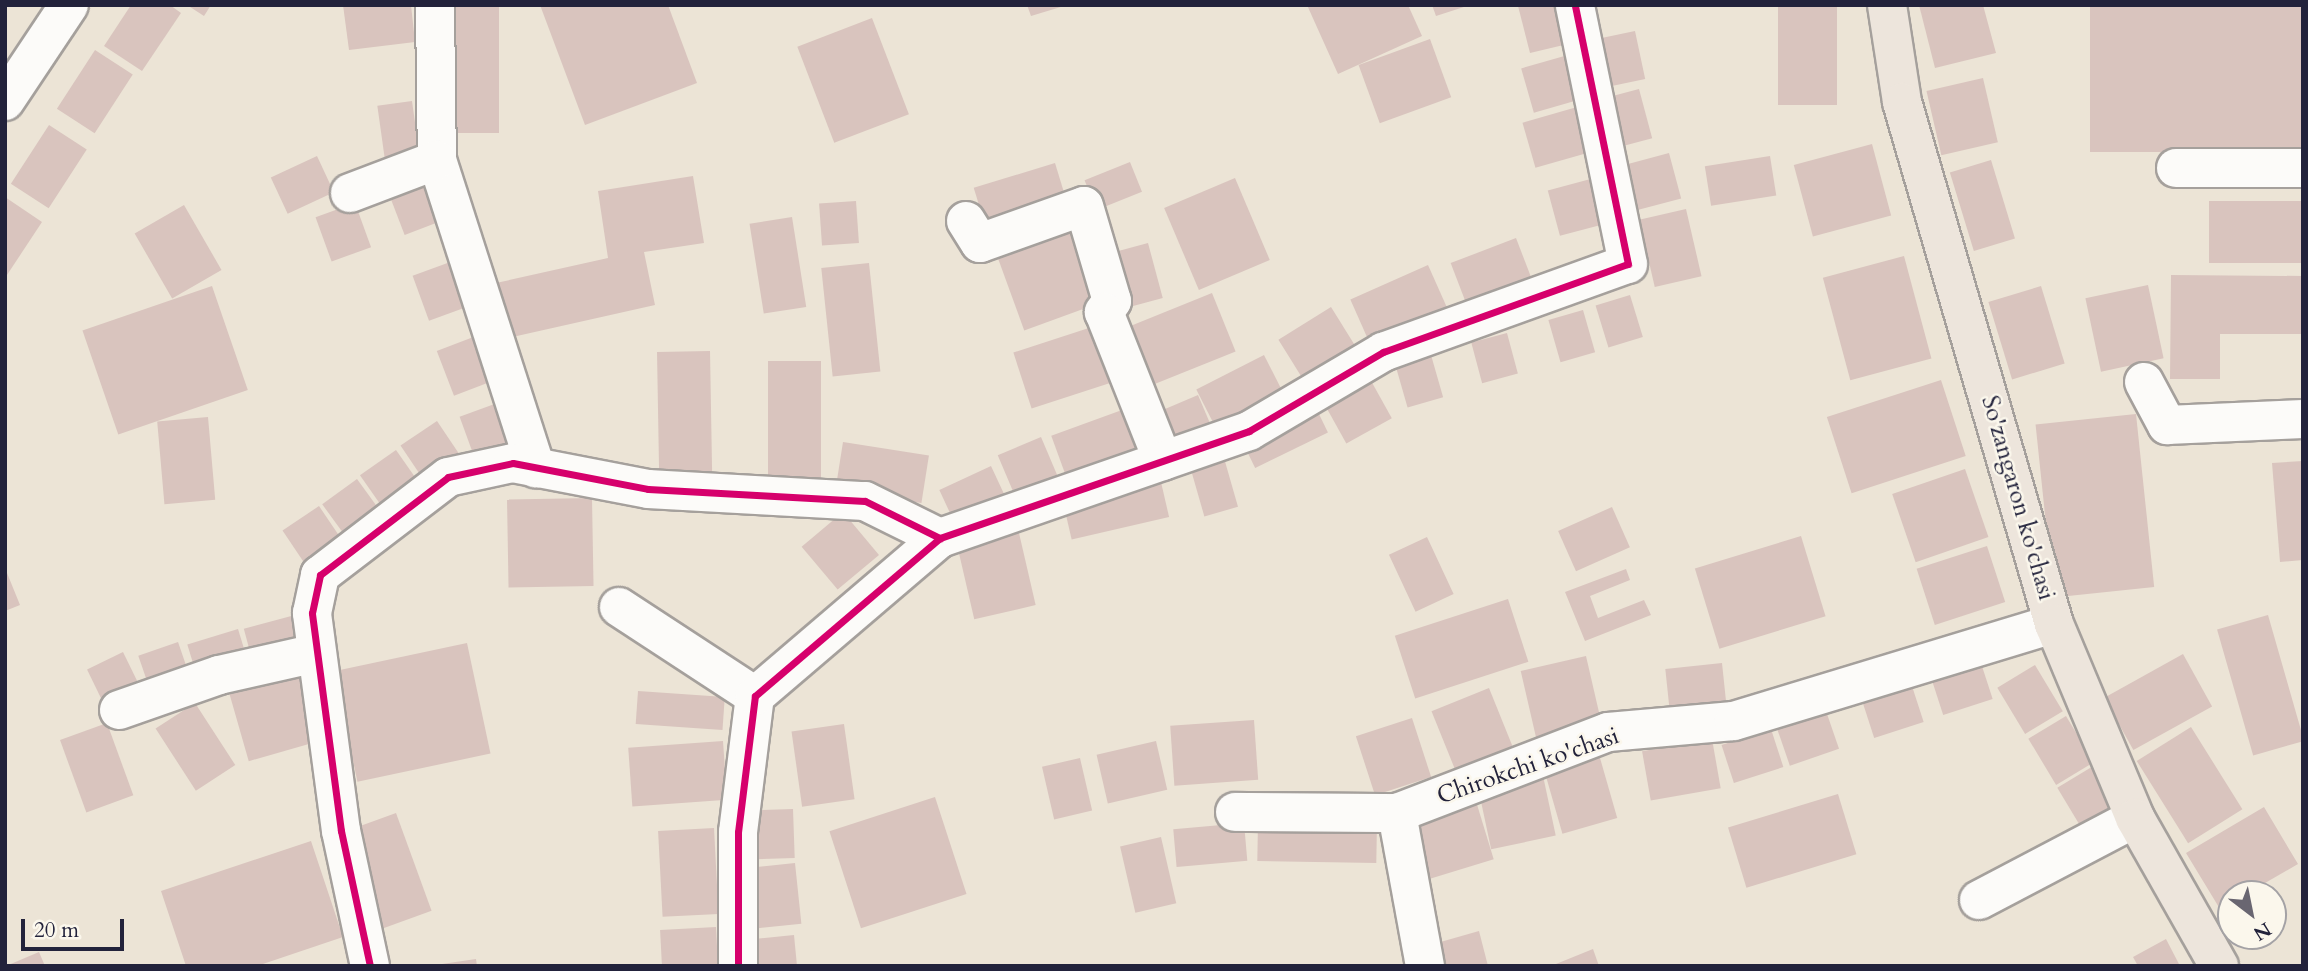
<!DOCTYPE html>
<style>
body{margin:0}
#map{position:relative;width:2308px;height:971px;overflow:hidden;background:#ece4d6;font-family:Cardo,serif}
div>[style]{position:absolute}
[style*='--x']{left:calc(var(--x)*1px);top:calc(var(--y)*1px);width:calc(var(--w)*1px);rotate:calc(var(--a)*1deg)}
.building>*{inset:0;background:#d9c4be;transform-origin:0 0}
.roads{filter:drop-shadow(2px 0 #a5a09c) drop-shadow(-2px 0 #a5a09c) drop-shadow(0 2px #a5a09c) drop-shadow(0 -2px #a5a09c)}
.minor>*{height:38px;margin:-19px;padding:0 19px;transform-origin:19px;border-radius:19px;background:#fcfbf9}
.major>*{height:38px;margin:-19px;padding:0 19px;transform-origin:19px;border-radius:19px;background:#ede5dc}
.cycleway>*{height:7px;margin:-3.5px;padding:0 3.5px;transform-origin:3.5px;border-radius:3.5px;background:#d6006c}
span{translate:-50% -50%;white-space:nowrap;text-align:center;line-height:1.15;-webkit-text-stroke:5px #fbf7ec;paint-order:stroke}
.street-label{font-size:24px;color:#22223b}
.frame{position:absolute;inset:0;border:7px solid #22223b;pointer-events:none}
.north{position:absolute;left:2217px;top:880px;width:70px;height:70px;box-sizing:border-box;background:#fbf7ec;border:2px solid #a4a2a5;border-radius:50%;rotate:148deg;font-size:19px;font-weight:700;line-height:28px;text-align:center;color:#22223b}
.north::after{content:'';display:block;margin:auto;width:24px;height:32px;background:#696671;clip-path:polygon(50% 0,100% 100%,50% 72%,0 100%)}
.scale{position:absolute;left:21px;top:919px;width:103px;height:32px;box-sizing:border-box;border:4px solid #22223b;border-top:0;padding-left:9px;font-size:21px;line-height:24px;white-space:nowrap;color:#22223b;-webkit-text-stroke:5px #fbf7ec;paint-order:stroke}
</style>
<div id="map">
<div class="building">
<i style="clip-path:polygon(131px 5px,170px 5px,181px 13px,142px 71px,104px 46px)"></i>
<i style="clip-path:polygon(187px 5px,211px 5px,204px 16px)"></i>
<i style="clip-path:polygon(343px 5px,411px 5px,415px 42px,349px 50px)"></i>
<i style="left:445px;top:5px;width:54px;height:128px"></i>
<i style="clip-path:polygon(540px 5px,668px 5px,697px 83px,585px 125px)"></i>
<i style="clip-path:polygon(1027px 5px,1064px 5px,1064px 6px,1031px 16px)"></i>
<i style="clip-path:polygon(1307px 5px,1408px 5px,1422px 36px,1338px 74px)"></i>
<i style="clip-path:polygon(1432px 5px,1467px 5px,1467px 6px,1436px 16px)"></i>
<i style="clip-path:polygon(1562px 5px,1572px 43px,1530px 53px,1518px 6px)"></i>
<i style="left:1778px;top:5px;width:59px;height:100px"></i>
<i style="clip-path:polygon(1919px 5px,1983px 5px,1996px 53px,1935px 68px)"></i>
<i style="left:2090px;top:5px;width:213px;height:147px"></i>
<i style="left:872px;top:18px;width:103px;height:80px;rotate:69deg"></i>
<i style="left:1635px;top:31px;width:49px;height:39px;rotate:78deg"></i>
<i style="left:1430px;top:39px;width:62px;height:76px;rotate:70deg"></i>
<i style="left:95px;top:50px;width:45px;height:70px;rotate:33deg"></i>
<i style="left:1575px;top:53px;width:46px;height:56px;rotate:74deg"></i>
<i style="left:1983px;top:78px;width:66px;height:58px;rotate:77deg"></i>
<i style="left:1639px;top:89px;width:51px;height:39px;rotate:75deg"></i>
<i style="left:412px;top:101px;width:55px;height:35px;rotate:82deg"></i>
<i style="left:1584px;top:105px;width:47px;height:64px;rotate:74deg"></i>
<i style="left:49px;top:125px;width:45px;height:70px;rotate:33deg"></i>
<i style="left:1872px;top:144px;width:74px;height:81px;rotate:75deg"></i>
<i style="left:1669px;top:153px;width:47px;height:53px;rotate:75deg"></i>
<i style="left:317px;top:156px;width:40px;height:51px;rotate:65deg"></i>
<i style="left:1770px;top:156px;width:40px;height:66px;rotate:81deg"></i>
<i style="left:1991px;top:160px;width:82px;height:43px;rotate:73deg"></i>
<i style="left:1130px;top:162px;width:32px;height:49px;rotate:68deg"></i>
<i style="left:1055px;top:163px;width:47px;height:85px;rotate:73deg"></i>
<i style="left:427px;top:176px;width:47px;height:42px;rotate:69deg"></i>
<i style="clip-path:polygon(693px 176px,704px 243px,644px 252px,655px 305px,508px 338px,496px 283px,608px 258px,598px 191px)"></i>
<i style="left:1598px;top:177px;width:47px;height:52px;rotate:75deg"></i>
<i style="left:1235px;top:178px;width:89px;height:77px;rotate:67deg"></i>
<i style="clip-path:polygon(5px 197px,42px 222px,5px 278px)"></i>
<i style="left:856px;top:201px;width:42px;height:37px;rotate:86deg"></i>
<i style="left:2303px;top:201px;width:62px;height:94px;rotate:90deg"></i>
<i style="left:355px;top:203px;width:47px;height:42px;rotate:70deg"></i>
<i style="left:184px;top:205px;width:75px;height:57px;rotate:60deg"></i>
<i style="left:1686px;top:209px;width:69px;height:48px;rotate:77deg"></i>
<i style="left:792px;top:217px;width:91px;height:43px;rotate:81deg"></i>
<i style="left:1077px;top:224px;width:82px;height:86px;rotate:70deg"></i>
<i style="left:1516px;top:238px;width:53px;height:70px;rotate:69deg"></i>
<i style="left:1148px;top:243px;width:57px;height:46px;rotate:75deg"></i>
<i style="left:1904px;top:256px;width:106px;height:84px;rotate:75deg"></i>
<i style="left:453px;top:261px;width:48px;height:43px;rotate:70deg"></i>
<i style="left:869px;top:263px;width:109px;height:48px;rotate:84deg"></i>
<i style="left:1428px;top:265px;width:51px;height:85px;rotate:66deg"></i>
<i style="clip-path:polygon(2171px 275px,2303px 276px,2303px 334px,2220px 334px,2220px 379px,2170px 379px)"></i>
<i style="left:2148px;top:285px;width:75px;height:64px;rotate:78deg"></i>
<i style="left:212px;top:286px;width:110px;height:137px;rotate:71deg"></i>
<i style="left:2041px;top:286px;width:81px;height:55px;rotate:73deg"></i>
<i style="left:1212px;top:293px;width:63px;height:100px;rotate:68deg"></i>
<i style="left:1630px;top:295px;width:44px;height:36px;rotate:73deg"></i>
<i style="left:1331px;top:307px;width:55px;height:62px;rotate:58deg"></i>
<i style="left:1583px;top:310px;width:44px;height:36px;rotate:74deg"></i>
<i style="left:1098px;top:325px;width:59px;height:89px;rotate:72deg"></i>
<i style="left:1507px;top:333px;width:42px;height:37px;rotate:75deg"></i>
<i style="left:476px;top:336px;width:48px;height:42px;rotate:69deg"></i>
<i style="left:710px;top:351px;width:124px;height:53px;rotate:89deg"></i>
<i style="left:1264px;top:355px;width:51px;height:76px;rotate:63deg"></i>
<i style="left:1431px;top:355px;width:44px;height:37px;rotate:74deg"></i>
<i style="left:821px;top:361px;width:124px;height:53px;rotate:90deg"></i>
<i style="left:1370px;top:379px;width:45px;height:52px;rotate:61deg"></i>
<i style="left:1941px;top:380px;width:80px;height:120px;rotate:72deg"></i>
<i style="left:1198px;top:395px;width:44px;height:46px;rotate:67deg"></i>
<i style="left:500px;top:402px;width:48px;height:43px;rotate:70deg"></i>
<i style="left:1133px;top:406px;width:53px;height:87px;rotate:70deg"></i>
<i style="left:1317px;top:410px;width:25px;height:81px;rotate:64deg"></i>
<i style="left:2136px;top:414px;width:174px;height:101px;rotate:84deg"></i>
<i style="left:208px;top:417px;width:83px;height:51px;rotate:85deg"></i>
<i style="left:437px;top:421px;width:43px;height:44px;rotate:56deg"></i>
<i style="left:1041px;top:437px;width:53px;height:47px;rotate:67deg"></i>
<i style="left:843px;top:442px;width:87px;height:48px;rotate:9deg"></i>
<i style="left:396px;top:450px;width:44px;height:44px;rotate:55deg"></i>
<i style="left:1222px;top:451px;width:58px;height:35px;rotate:74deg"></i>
<i style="clip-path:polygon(2303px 461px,2303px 560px,2280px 562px,2272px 463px)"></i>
<i style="left:991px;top:466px;width:43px;height:57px;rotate:65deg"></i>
<i style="left:1965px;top:469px;width:72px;height:77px;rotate:71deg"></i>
<i style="left:357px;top:479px;width:43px;height:43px;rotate:54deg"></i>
<i style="left:1161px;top:482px;width:36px;height:100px;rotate:77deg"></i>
<i style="left:592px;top:498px;width:88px;height:85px;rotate:89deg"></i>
<i style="left:319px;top:506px;width:42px;height:44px;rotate:56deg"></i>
<i style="left:1612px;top:507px;width:44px;height:59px;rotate:66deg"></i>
<i style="left:843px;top:512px;width:56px;height:54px;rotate:50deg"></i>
<i style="left:1019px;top:533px;width:74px;height:63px;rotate:77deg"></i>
<i style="left:1801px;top:536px;width:84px;height:111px;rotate:73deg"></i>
<i style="left:1427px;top:537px;width:63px;height:42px;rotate:65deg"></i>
<i style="left:1987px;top:546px;width:59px;height:74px;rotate:72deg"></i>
<i style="clip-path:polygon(5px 568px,20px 605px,5px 611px)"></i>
<i style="clip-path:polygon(1626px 569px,1630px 580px,1590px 596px,1598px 618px,1644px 600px,1651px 615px,1585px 641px,1565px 592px)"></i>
<i style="left:1508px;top:599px;width:66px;height:119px;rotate:72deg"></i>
<i style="left:295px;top:615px;width:35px;height:53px;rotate:75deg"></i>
<i style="left:2268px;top:615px;width:131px;height:53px;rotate:74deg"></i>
<i style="left:238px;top:629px;width:34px;height:53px;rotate:73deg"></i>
<i style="left:178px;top:642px;width:37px;height:42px;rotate:71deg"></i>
<i style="left:467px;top:643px;width:113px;height:136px;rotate:78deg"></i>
<i style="left:123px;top:652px;width:46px;height:40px;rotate:64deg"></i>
<i style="left:2183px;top:654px;width:60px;height:90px;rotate:61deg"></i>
<i style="left:1586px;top:656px;width:68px;height:67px;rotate:77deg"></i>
<i style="left:1980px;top:660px;width:41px;height:52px;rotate:72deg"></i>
<i style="left:1722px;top:663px;width:45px;height:57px;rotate:84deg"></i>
<i style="left:301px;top:664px;width:79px;height:77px;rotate:74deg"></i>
<i style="left:2035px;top:665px;width:54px;height:44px;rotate:59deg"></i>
<i style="left:1911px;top:683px;width:41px;height:52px;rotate:72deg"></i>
<i style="left:1489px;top:688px;width:63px;height:62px;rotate:68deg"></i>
<i style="left:638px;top:691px;width:87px;height:33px;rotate:4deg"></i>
<i style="left:195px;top:703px;width:74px;height:47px;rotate:57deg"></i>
<i style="left:1826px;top:711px;width:40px;height:52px;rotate:71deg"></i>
<i style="left:2066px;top:716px;width:54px;height:44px;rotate:59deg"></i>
<i style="left:1412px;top:718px;width:62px;height:59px;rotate:72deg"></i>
<i style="left:1254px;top:720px;width:60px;height:84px;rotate:86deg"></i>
<i style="left:107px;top:723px;width:77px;height:50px;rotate:70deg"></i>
<i style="left:844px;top:724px;width:76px;height:53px;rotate:82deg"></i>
<i style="left:2191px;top:727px;width:97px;height:64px;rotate:58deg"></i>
<i style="left:1771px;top:729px;width:40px;height:52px;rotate:72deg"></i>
<i style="left:1712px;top:739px;width:50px;height:71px;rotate:80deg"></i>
<i style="left:723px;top:741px;width:59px;height:95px;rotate:86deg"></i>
<i style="left:1156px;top:741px;width:50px;height:61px;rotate:77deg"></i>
<i style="left:1596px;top:744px;width:77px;height:57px;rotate:74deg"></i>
<i style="left:1080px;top:758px;width:54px;height:39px;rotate:77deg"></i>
<i style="left:2095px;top:765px;width:54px;height:44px;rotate:59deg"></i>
<i style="left:1542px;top:771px;width:66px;height:66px;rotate:78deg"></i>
<i style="left:1838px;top:794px;width:63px;height:115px;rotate:73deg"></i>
<i style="left:935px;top:797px;width:102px;height:111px;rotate:72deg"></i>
<i style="left:1475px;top:798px;width:64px;height:76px;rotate:73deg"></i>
<i style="clip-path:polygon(2264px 807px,2298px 864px,2246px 894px,2231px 894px,2231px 903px,2220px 909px,2186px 853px)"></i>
<i style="left:793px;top:809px;width:49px;height:47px;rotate:88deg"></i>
<i style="left:396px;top:813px;width:104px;height:52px;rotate:70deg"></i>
<i style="left:1258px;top:821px;width:119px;height:40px;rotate:1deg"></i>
<i style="left:1244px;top:823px;width:38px;height:71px;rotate:85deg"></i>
<i style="left:714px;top:828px;width:86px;height:56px;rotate:87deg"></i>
<i style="left:1161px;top:837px;width:68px;height:42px;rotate:77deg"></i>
<i style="clip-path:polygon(311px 841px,343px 937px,257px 966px,186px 966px,161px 891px)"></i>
<i style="left:795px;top:863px;width:61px;height:50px;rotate:84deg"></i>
<i style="left:716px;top:927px;width:39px;height:56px;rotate:87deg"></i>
<i style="clip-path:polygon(1479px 931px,1488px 966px,1436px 966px,1430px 945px)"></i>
<i style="clip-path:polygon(794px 935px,797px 966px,746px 966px,744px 940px)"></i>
<i style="clip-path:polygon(2166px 939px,2180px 966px,2138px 966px,2133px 957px)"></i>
<i style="clip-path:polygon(1593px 949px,1599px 966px,1551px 966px)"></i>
<i style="clip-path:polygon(39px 952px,45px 966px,6px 966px)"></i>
<i style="clip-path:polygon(476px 959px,477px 966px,442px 966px,442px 964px)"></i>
</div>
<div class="roads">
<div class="minor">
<i style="--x:435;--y:5;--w:155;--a:89.3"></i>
<i style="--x:437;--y:160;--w:324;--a:72.2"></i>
<i style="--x:5;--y:101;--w:115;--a:-56.3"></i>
<i style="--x:2176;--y:168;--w:127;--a:0"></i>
<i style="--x:350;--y:193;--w:93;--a:-20.8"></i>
<i style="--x:966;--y:221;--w:26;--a:58"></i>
<i style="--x:980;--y:243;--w:110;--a:-19.6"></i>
<i style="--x:1084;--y:206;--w:99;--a:73.6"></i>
<i style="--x:1112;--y:301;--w:14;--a:126"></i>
<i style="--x:1104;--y:312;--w:160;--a:68.4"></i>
<i style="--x:2144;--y:382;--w:49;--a:61.9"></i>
<i style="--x:2167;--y:425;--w:136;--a:-2.5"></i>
<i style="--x:619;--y:607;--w:163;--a:33.2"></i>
<i style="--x:119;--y:710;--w:106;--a:-19.3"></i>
<i style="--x:219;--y:675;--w:100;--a:-12.7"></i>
<i style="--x:1235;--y:812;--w:162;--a:0.4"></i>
<i style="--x:1979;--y:900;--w:176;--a:-27.7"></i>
<i style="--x:370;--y:966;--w:138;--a:-102.1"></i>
<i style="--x:341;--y:831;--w:220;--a:-97.6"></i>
<i style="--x:312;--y:613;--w:39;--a:-78"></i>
<i style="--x:320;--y:575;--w:161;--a:-37.4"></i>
<i style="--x:448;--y:477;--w:66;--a:-12.2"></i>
<i style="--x:513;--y:463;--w:137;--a:10.9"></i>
<i style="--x:648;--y:489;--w:217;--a:3.2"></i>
<i style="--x:865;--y:501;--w:84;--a:26.3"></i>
<i style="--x:738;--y:966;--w:134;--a:-90"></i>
<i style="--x:738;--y:832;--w:137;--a:-82.9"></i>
<i style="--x:755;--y:696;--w:243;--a:-40.5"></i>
<i style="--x:940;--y:538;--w:327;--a:-19.1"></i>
<i style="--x:1249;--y:431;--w:156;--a:-30.5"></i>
<i style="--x:1383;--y:352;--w:260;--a:-19.8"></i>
<i style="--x:1628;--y:264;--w:264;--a:-101.6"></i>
<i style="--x:1425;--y:966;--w:156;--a:-100.4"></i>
<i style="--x:1397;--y:813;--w:226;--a:-21"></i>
<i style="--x:1608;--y:732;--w:126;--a:-5"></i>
<i style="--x:1734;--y:721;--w:334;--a:-16.9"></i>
</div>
<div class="major">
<i style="--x:1887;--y:5;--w:98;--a:81.2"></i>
<i style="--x:1902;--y:102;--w:544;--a:73.77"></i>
<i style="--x:2054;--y:624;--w:210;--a:67.3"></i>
<i style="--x:2135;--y:818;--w:170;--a:60.4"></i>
</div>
</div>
<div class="cycleway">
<i style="--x:370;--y:966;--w:138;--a:-102.1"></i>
<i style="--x:341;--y:831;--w:220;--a:-97.6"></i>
<i style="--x:312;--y:613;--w:39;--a:-78"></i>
<i style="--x:320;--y:575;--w:161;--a:-37.4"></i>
<i style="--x:448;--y:477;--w:66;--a:-12.2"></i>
<i style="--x:513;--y:463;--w:137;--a:10.9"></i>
<i style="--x:648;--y:489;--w:217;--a:3.2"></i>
<i style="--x:865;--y:501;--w:84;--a:26.3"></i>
<i style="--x:738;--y:966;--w:134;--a:-90"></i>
<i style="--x:738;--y:832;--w:137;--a:-82.9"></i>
<i style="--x:755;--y:696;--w:243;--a:-40.5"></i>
<i style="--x:940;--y:538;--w:327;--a:-19.1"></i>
<i style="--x:1249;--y:431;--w:156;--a:-30.5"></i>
<i style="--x:1383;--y:352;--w:260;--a:-19.8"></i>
<i style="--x:1628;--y:264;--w:264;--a:-101.6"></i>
</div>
<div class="street-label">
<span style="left:2018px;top:498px;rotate:74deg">So'zangaron ko'chasi</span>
<span style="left:1528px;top:766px;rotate:-19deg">Chirokchi ko'chasi</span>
</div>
<div class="frame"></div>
<div class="north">N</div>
<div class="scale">20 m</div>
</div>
